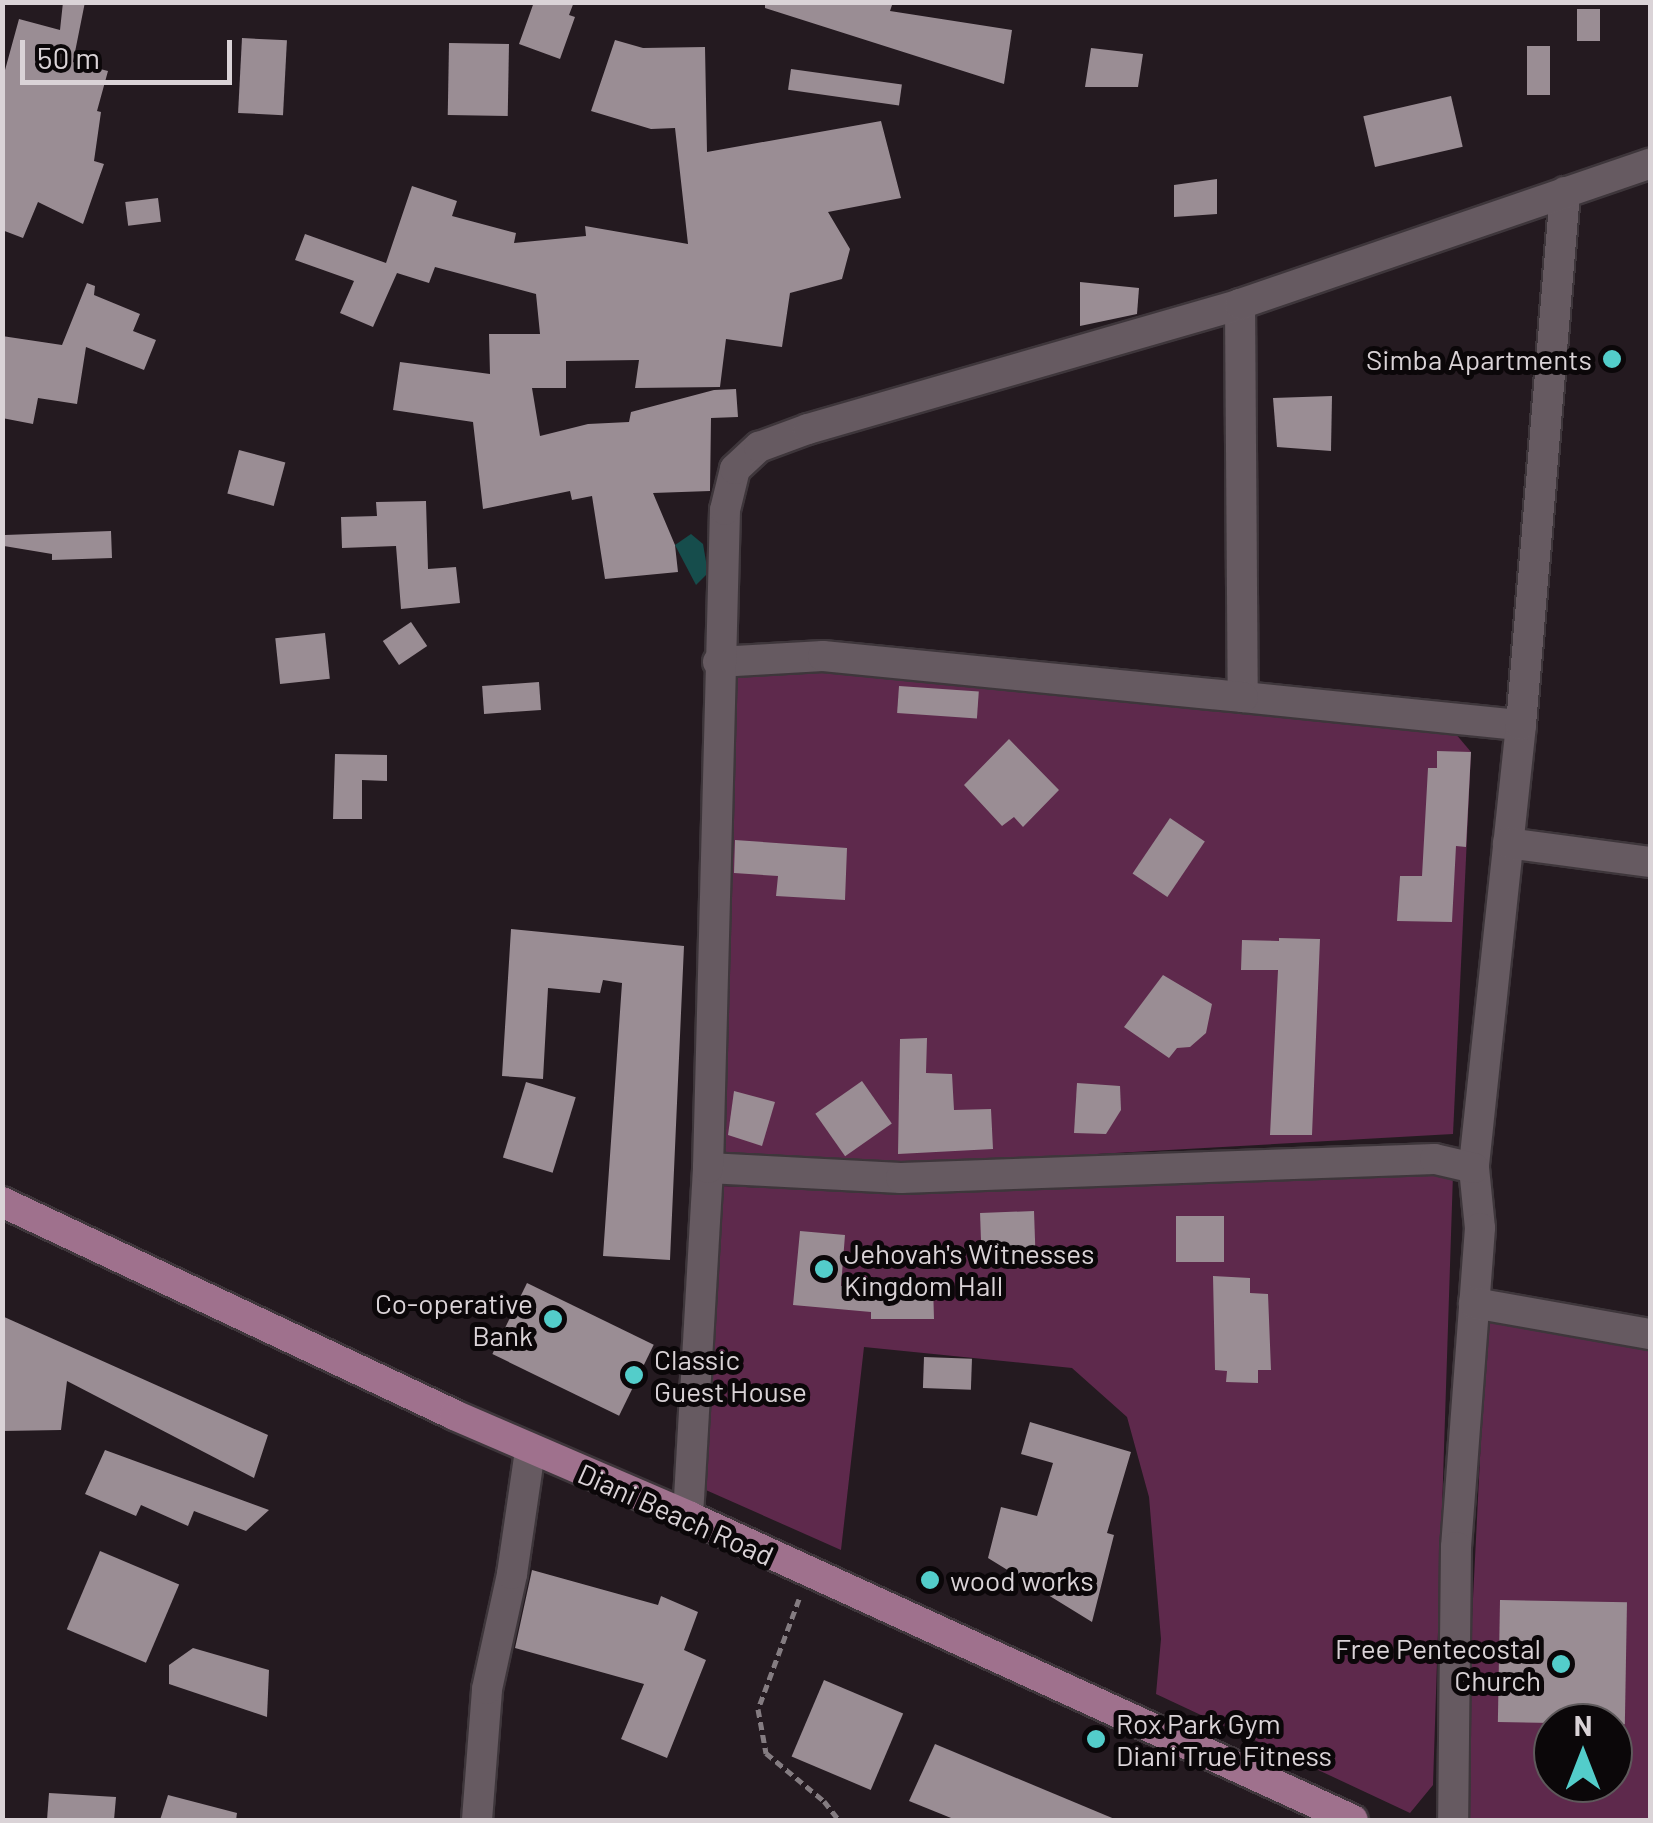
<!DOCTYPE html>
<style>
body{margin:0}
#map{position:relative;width:1653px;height:1823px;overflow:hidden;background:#241a20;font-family:Barlow,sans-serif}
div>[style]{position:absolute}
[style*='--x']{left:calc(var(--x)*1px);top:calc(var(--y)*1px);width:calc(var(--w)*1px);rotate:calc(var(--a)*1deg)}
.green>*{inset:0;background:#5e294c}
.water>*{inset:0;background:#164d4c}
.building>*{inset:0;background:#9a8d94;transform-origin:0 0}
.path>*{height:5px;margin-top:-2.5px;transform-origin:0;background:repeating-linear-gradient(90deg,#847c81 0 8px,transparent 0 13px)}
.roads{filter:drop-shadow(2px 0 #3e363b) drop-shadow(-2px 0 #3e363b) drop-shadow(0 2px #3e363b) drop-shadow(0 -2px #3e363b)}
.minor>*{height:30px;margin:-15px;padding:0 15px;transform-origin:15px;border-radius:15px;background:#665a61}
.major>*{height:30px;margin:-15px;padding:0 15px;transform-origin:15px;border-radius:15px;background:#9f718d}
.dots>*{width:28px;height:28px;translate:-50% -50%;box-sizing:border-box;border:5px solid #0b0709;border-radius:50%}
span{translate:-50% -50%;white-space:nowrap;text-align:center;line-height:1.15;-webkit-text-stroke:10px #0b0709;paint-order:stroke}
.poi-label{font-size:28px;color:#dad3d7}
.right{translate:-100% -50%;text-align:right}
.left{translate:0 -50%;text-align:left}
.street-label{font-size:28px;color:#dad3d7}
.frame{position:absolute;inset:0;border:5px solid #dad3d7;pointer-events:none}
.north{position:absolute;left:1533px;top:1703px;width:100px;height:100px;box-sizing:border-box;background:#0b0709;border:2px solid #5e595b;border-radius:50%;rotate:0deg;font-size:28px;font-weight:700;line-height:40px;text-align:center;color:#dad3d7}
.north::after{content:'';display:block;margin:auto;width:35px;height:45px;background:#53cdca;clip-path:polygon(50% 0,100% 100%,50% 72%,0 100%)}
.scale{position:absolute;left:20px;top:40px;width:212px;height:45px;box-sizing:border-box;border:5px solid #dad3d7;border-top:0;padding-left:12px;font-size:30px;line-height:35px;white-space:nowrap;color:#dad3d7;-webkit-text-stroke:8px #0b0709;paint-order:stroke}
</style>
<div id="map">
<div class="green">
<i style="clip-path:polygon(822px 668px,1455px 733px,1471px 752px,1453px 1134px,899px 1165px,717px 1156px,732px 673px)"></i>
<i style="clip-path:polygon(1453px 1174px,1433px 1785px,1410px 1813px,1156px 1694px,1161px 1639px,1149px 1497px,1127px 1417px,1072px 1368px,864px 1347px,841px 1550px,690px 1483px,720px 1186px,881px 1192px)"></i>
<i style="clip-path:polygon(evenodd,1487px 1317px,1650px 1347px,1650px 1820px,1462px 1820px,1487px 1317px,1553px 1723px,1613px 1723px,1613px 1783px,1553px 1783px,1553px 1723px)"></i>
</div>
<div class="water">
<i style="clip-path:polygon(691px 534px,703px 544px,708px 573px,696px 585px,675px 545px)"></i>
</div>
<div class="building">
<i style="clip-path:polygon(63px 2px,85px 2px,73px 62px,108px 71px,97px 111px,101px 112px,94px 161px,104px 164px,83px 224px,38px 202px,23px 238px,2px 230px,2px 81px,19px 19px,60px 30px)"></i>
<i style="clip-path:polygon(534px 2px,574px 2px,569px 15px,575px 17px,560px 59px,519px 44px)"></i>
<i style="clip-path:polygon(765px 2px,893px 2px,890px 11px,1012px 30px,1004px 84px,765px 8px)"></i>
<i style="left:1577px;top:9px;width:23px;height:32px"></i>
<i style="left:242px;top:38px;width:45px;height:75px;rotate:3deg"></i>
<i style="clip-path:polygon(615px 40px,643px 48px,705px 47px,707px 152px,881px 121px,901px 198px,828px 212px,850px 249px,842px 279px,790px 293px,782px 347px,726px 339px,720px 387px,635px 388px,639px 360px,566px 361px,566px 388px,532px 388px,540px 436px,588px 424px,629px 422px,631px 412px,714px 390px,736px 389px,738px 417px,711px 418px,710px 491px,653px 493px,675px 545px,678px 572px,605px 579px,592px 496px,572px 500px,570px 491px,483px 509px,473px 422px,393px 410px,400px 362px,490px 374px,489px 334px,540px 334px,536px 294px,435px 267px,429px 283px,397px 273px,373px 327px,340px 313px,354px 281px,295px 260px,305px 234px,386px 263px,412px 186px,457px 201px,452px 216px,516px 233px,514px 243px,586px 236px,585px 226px,688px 244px,675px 128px,651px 129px,591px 111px)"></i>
<i style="left:449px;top:43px;width:60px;height:72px;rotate:1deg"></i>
<i style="left:1527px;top:46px;width:23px;height:49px"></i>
<i style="clip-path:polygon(1091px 48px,1143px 54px,1138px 87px,1085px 87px)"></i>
<i style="left:791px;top:69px;width:112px;height:21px;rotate:8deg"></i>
<i style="left:1451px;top:96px;width:52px;height:90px;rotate:77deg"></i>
<i style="clip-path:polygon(1217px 179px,1217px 214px,1174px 217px,1174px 185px)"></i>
<i style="left:158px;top:198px;width:24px;height:33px;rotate:83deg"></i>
<i style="clip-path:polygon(1080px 282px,1139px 288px,1137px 314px,1080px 326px)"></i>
<i style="clip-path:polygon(87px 283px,95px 286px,94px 295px,140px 314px,133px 331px,156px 340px,144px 370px,86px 347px,77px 404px,38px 398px,33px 424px,2px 418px,2px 336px,62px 345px)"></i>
<i style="clip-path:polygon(1332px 396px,1331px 451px,1277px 447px,1273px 398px)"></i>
<i style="left:239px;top:450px;width:48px;height:45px;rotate:15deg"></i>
<i style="clip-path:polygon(426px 501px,428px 569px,456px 567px,460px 603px,401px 609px,396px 546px,342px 548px,341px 517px,377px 516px,376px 502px)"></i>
<i style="clip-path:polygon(111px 531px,112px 558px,52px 560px,52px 554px,4px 546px,5px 535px)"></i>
<i style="left:411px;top:622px;width:29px;height:34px;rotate:56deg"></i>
<i style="left:325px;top:633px;width:46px;height:50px;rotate:84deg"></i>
<i style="left:539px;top:682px;width:28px;height:57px;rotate:86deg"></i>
<i style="left:899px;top:686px;width:80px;height:27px;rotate:4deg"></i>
<i style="clip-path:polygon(1009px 739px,1059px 790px,1023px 827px,1014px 817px,1002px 826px,964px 785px)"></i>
<i style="clip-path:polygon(1437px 751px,1471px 752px,1466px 847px,1456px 846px,1452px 922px,1397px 921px,1400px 876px,1422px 876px,1428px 768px,1437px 768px)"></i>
<i style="clip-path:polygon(335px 754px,387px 755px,387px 781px,362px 780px,362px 819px,333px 819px)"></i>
<i style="left:1170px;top:818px;width:42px;height:67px;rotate:34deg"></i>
<i style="clip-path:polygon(735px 840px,847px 848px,845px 900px,776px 896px,778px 876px,734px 873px)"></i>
<i style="clip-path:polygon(511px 929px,684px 946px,670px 1260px,603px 1256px,622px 983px,603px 980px,600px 993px,548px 988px,543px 1079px,502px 1076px)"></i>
<i style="clip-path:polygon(1279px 938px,1320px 939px,1312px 1135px,1270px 1135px,1278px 970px,1241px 970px,1242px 940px,1279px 941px)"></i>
<i style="clip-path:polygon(1163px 975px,1212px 1004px,1206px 1033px,1190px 1047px,1177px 1048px,1169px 1058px,1124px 1027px)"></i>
<i style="clip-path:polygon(927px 1038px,926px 1073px,952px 1074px,954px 1110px,991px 1109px,993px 1149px,898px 1154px,900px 1039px)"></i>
<i style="left:862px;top:1081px;width:52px;height:57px;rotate:55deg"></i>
<i style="left:526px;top:1082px;width:52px;height:79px;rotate:17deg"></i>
<i style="clip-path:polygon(1077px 1083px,1120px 1086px,1121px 1110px,1106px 1134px,1074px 1133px)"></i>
<i style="clip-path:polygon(734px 1091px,775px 1102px,762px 1146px,728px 1135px)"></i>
<i style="left:1034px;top:1211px;width:48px;height:54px;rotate:88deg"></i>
<i style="left:1176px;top:1216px;width:48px;height:46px"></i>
<i style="clip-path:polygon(800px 1231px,845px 1235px,841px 1286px,933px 1285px,934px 1319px,871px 1319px,871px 1312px,793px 1305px)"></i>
<i style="clip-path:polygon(1213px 1276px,1250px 1278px,1250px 1293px,1268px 1294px,1271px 1370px,1258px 1370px,1258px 1383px,1226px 1382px,1227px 1371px,1215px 1370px)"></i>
<i style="left:527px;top:1283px;width:141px;height:79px;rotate:26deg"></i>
<i style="clip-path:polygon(2px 1316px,268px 1435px,254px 1478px,67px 1381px,61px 1430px,2px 1431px)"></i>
<i style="left:924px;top:1357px;width:48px;height:31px;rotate:2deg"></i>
<i style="clip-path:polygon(1030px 1422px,1131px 1452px,1107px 1533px,1114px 1535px,1092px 1622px,988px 1558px,1001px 1507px,1037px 1516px,1053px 1463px,1021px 1454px)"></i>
<i style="clip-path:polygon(105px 1450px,269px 1510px,246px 1531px,194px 1511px,188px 1526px,141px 1505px,136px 1516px,85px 1494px)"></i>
<i style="left:100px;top:1551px;width:86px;height:85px;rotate:23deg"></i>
<i style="clip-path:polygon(532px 1570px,658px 1605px,661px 1596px,698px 1612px,684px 1650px,706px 1660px,667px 1758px,621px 1739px,644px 1684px,515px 1648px)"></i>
<i style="left:1500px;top:1600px;width:127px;height:122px;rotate:1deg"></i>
<i style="clip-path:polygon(193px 1648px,269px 1670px,267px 1717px,169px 1684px,169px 1665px)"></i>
<i style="left:824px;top:1680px;width:86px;height:83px;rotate:23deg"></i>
<i style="clip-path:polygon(935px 1744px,1117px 1820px,956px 1820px,909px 1801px)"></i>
<i style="clip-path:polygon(49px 1793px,116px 1797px,114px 1820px,47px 1820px)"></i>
<i style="clip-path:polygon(168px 1795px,237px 1813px,236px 1820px,160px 1820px)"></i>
</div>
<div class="path">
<i style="--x:799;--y:1599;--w:117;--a:110.4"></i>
<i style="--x:758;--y:1709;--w:45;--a:79.7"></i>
<i style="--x:766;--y:1753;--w:75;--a:39.6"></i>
<i style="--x:824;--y:1801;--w:24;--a:52"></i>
</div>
<div class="roads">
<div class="minor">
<i style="--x:1240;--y:304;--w:393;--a:89.6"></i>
<i style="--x:1243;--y:697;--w:279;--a:5.8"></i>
<i style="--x:1521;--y:725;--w:445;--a:96.1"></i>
<i style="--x:1474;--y:1168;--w:60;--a:84.3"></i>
<i style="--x:1480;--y:1228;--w:320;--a:94.3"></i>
<i style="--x:1456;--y:1547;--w:273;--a:90.6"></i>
<i style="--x:718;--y:662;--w:105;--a:-3.3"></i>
<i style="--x:823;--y:656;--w:422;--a:5.6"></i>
<i style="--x:1521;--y:725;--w:535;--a:-85.28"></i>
<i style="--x:1508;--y:843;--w:143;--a:7.6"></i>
<i style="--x:708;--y:1168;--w:193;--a:3"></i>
<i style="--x:901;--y:1178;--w:534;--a:-2.04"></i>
<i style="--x:1435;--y:1159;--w:40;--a:13"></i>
<i style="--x:1474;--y:1303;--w:179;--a:10"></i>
<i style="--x:688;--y:1516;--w:349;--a:-86.7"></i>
<i style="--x:708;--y:1168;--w:658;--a:-88.52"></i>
<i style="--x:725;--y:510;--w:42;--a:-76.3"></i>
<i style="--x:735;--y:469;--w:33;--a:-43"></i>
<i style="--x:759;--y:447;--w:52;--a:-20.2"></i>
<i style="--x:808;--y:429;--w:450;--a:-16.1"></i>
<i style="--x:1240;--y:304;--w:433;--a:-18.9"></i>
<i style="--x:477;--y:1820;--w:131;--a:-85.6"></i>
<i style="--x:487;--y:1689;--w:118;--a:-77.7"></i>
<i style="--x:512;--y:1574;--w:125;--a:-81.7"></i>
</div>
<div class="major">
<i style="--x:2;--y:1202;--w:500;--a:25.2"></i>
<i style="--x:454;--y:1415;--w:255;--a:23.3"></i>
<i style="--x:688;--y:1516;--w:731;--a:24.57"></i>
</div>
</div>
<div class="dots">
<i style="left:1612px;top:359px;background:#53cdca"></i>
<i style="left:824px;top:1269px;background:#53cdca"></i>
<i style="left:553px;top:1319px;background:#53cdca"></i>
<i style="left:634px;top:1375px;background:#53cdca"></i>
<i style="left:930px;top:1580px;background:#53cdca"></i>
<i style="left:1561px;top:1664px;background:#53cdca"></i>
<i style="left:1096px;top:1739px;background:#53cdca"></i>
</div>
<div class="poi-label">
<span class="right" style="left:1592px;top:359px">Simba Apartments</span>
<span class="left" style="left:844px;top:1269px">Jehovah's Witnesses<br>Kingdom Hall</span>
<span class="right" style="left:533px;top:1319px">Co-operative<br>Bank</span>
<span class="left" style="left:654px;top:1375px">Classic<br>Guest House</span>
<span class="left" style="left:950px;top:1580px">wood works</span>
<span class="right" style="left:1541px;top:1664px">Free Pentecostal<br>Church</span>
<span class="left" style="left:1116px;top:1739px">Rox Park Gym<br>Diani True Fitness</span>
</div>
<div class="street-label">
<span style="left:676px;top:1514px;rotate:24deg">Diani Beach Road</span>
</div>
<div class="frame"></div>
<div class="north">N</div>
<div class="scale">50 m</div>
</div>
